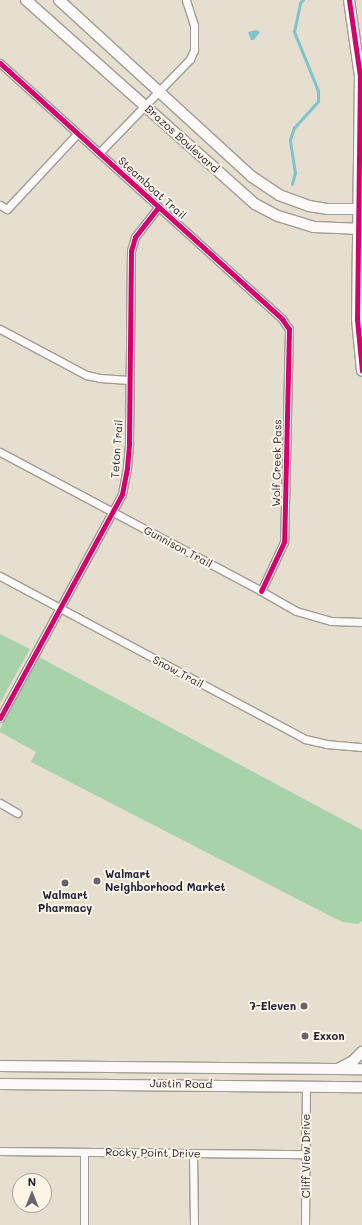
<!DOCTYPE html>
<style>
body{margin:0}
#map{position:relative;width:362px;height:1225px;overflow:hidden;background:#e6dece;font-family:Mali,sans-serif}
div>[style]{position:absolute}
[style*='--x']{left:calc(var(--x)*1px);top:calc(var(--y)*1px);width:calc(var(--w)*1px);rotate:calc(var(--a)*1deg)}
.green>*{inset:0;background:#a8d2aa}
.water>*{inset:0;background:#7dc4cd}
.stream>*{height:2.5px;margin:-1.25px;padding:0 1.25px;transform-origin:1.25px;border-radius:1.25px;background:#7dc4cd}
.roads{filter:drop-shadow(1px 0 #a19d96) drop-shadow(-1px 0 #a19d96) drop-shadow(0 1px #a19d96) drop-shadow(0 -1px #a19d96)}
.street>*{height:7px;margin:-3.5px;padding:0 3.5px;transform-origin:3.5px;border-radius:3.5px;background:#fbfaf8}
.secondary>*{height:10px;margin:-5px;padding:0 5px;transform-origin:5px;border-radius:5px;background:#fbfaf8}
.cycleway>*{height:5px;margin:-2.5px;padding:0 2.5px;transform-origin:2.5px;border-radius:2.5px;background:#d6006c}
.dots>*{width:11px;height:11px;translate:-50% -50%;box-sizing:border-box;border:2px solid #fcf5e5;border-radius:50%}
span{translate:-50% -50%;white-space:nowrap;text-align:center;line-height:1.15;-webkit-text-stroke:4px #fcf5e5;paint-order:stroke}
.street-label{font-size:11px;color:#22223b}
.poi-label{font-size:11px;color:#22223b;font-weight:700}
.left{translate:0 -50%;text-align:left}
.right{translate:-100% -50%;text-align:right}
.north{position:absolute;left:12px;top:1173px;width:40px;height:40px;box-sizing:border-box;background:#fcf5e5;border:1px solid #a5a1a1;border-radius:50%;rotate:0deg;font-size:11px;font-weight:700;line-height:16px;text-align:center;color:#22223b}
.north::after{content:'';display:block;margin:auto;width:14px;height:18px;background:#67646e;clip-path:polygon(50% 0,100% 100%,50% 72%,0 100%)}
</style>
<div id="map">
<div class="green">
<i style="clip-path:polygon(0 634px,30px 649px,0 703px)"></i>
<i style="clip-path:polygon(37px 656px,362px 830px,362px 921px,358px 924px,343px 922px,334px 918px,31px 762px,36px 752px,0 732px,0 729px)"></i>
</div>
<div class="water">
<i style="clip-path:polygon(257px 30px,260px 32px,254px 40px,251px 40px,248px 32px)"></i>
</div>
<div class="stream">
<i style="--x:292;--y:184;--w:11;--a:-75"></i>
<i style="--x:295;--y:173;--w:33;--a:-99"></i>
<i style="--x:290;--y:140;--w:13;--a:-72"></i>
<i style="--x:294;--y:128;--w:36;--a:-48"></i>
<i style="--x:318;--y:101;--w:10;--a:-90"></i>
<i style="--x:318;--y:91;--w:64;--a:-112.1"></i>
<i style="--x:294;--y:32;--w:30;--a:-78"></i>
<i style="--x:300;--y:3;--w:4;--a:-45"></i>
</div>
<div class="roads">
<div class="street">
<i style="--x:0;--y:63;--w:381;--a:42.2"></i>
<i style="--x:282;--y:319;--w:12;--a:55"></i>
<i style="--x:289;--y:329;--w:213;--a:91.3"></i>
<i style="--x:284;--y:542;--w:54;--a:115.1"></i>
<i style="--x:99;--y:153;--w:131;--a:-45.9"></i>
<i style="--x:190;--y:59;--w:10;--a:-66"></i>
<i style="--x:194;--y:50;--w:25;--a:-90"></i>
<i style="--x:194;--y:25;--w:26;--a:-108"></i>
<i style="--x:0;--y:205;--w:8;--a:30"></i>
<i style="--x:7;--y:209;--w:103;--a:-47"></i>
<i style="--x:0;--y:329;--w:98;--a:28.1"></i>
<i style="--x:86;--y:375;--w:14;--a:12"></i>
<i style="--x:100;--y:378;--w:29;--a:4"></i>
<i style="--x:0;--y:452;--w:296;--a:28"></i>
<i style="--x:261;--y:591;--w:40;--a:29.7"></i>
<i style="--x:296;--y:611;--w:36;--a:16"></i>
<i style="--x:331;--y:621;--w:31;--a:2"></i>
<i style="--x:0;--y:576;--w:346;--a:28.1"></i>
<i style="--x:305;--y:739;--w:22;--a:13"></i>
<i style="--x:326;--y:744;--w:36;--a:5"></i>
<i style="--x:0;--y:718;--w:255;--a:-61.4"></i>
<i style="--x:122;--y:494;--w:26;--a:-79"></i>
<i style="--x:127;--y:468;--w:25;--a:-85"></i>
<i style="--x:129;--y:443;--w:192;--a:-89.4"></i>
<i style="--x:131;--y:251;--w:15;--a:-74"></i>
<i style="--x:135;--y:237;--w:37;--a:-52"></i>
<i style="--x:0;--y:803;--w:20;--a:30"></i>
<i style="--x:0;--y:1151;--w:306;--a:0.6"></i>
<i style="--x:84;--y:1152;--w:73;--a:90"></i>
<i style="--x:193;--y:1153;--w:72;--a:89.2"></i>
<i style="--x:305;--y:1225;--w:139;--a:-89.6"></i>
</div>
<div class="secondary">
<i style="--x:26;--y:0;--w:307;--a:41.7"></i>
<i style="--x:255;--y:204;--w:26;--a:28"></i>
<i style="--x:278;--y:216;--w:38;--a:17"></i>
<i style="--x:314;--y:227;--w:48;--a:2.4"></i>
<i style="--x:59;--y:0;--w:260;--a:42.5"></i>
<i style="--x:251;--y:176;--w:34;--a:34"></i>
<i style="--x:279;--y:195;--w:32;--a:20"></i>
<i style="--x:309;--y:206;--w:18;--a:9"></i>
<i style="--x:327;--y:209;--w:35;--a:0"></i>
<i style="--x:349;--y:0;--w:77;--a:81.8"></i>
<i style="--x:360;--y:76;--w:243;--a:90.7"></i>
<i style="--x:357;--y:319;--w:52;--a:84.5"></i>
<i style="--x:0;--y:1066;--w:362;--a:0.5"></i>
<i style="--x:340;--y:1068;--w:15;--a:-28"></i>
<i style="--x:353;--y:1061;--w:13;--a:-45"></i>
<i style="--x:0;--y:1084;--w:362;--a:0.5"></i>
</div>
</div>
<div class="cycleway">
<i style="--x:349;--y:0;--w:77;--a:81.8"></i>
<i style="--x:360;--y:76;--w:243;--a:90.7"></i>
<i style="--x:357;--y:319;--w:52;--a:84.5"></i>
<i style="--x:0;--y:63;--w:381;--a:42.2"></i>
<i style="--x:282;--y:319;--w:12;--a:55"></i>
<i style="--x:289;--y:329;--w:213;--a:91.3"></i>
<i style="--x:284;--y:542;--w:54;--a:115.1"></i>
<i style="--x:0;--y:718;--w:255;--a:-61.4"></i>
<i style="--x:122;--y:494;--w:26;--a:-79"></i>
<i style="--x:127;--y:468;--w:25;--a:-85"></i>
<i style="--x:129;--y:443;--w:192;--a:-89.4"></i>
<i style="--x:131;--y:251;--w:15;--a:-74"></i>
<i style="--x:135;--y:237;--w:37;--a:-52"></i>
</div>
<div class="dots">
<i style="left:97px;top:881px;background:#67646e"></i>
<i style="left:65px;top:883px;background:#67646e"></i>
<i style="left:304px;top:1006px;background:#67646e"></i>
<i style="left:305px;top:1036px;background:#67646e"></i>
</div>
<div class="street-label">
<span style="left:182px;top:139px;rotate:42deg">Brazos Boulevard</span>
<span style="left:152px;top:188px;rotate:42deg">Steamboat Trail</span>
<span style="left:117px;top:449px;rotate:-86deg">Teton Trail</span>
<span style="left:277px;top:463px;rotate:-89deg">Wolf Creek Pass</span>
<span style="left:178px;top:547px;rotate:28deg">Gunnison Trail</span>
<span style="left:178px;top:672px;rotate:28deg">Snow Trail</span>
<span style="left:181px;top:1084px;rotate:1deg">Justin Road</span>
<span style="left:153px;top:1153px;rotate:1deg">Rocky Point Drive</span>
<span style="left:306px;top:1156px;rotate:-90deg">Cliff View Drive</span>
</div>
<div class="poi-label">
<span class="left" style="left:105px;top:881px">Walmart<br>Neighborhood Market</span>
<span style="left:65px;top:902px">Walmart<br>Pharmacy</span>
<span class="right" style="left:296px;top:1006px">7-Eleven</span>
<span class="left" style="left:313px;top:1036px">Exxon</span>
</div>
<div class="north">N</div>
</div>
